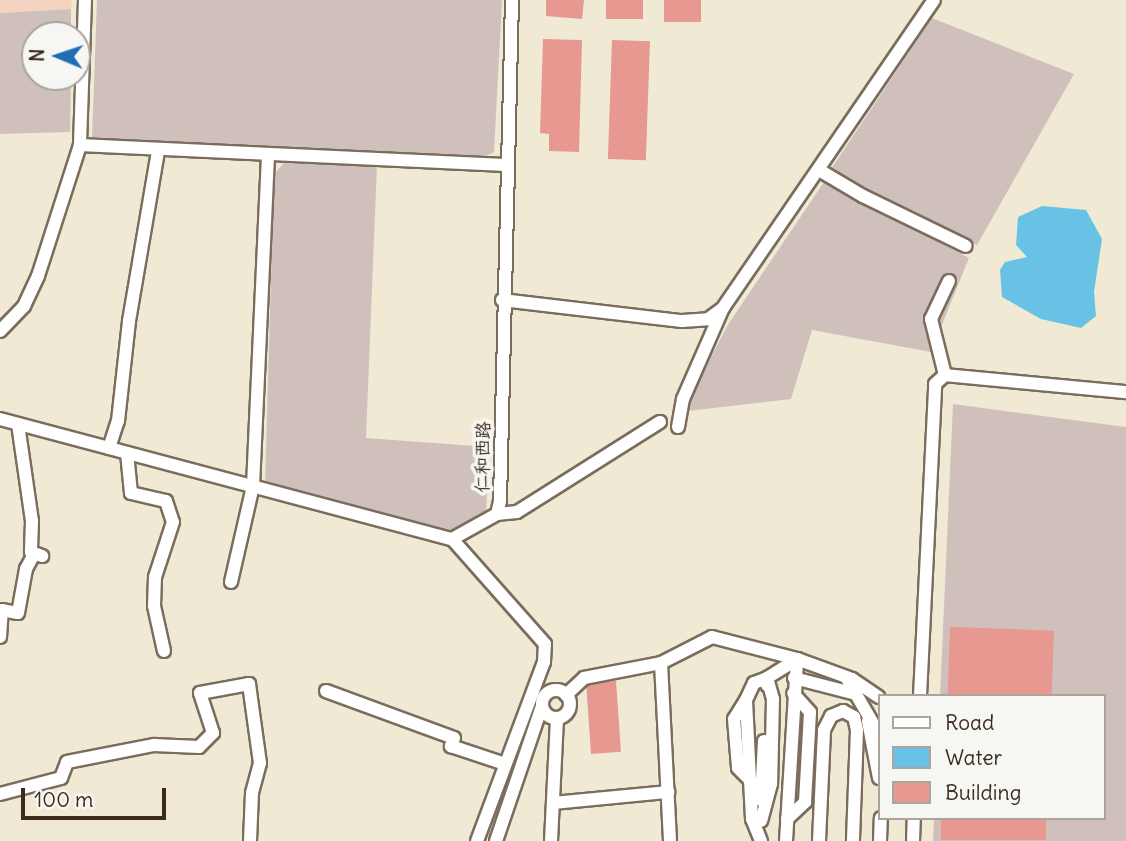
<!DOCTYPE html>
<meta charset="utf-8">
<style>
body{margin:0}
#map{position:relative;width:1126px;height:841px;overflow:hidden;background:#f0ead5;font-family:Delius,"LXGW WenKai TC",sans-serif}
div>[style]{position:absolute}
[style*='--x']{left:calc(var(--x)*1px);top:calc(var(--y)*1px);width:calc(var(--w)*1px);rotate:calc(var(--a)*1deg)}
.built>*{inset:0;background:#f4d3c1}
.industrial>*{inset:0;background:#d0c0bc}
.water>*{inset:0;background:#68c2e6}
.building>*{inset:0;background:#e69891;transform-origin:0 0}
.roads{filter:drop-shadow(2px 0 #7a6d5e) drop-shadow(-2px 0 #7a6d5e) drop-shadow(0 2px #7a6d5e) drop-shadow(0 -2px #7a6d5e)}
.minor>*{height:12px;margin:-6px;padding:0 6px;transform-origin:6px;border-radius:6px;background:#fff}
.minor>.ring{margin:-6px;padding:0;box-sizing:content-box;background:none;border:12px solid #fff;border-radius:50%}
span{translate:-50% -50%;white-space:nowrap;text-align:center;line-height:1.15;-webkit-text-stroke:7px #f6f6f2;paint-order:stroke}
.street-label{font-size:18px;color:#3b2a1e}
.legend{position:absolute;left:878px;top:694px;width:228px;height:126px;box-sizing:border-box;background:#f6f6f2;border:2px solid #aba49d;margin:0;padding:9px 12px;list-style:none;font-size:21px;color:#3b2a1e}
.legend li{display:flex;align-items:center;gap:14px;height:35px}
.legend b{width:35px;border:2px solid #aba49d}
.north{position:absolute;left:21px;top:21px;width:70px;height:70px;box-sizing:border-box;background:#f6f6f2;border:2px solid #aba49d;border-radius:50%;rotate:272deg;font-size:19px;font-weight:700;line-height:28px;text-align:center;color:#3b2a1e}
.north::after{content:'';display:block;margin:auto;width:24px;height:32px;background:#1f6fb2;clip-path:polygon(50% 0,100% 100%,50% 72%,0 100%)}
.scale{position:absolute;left:21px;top:788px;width:145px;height:32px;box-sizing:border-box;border:4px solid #3b2a1e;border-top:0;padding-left:9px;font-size:21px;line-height:24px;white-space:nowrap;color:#3b2a1e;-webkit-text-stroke:5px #f6f6f2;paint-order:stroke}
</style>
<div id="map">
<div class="built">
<i style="clip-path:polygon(0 0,72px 0,71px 9px,0 13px)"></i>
</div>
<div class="industrial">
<i style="clip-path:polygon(97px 0,502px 0,494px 152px,486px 156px,92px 139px)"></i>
<i style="clip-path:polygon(71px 9px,71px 35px,35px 35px,35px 77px,71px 77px,70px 132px,0 134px,0 13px)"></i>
<i style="clip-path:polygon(932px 18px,1074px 74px,977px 245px,829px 172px)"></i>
<i style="clip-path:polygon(284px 163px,377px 165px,366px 438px,489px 447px,486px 516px,448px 531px,265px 484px,274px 174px)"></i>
<i style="clip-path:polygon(824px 182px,969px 258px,931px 352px,812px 330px,791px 399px,688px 411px,690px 396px,729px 323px)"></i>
<i style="clip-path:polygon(953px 404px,1126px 427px,1126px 841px,933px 841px,934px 818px,1103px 818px,1103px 696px,940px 696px)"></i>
</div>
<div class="water">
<i style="clip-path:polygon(1042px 206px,1086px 210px,1102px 239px,1094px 292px,1096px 316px,1081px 328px,1041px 319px,1002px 297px,1000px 270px,1005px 262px,1027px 257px,1016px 245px,1018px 217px)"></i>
</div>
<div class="building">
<i style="clip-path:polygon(546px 0,584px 0,582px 19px,546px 16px)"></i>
<i style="left:606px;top:0;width:37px;height:19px"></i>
<i style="left:664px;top:0;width:37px;height:22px"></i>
<i style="clip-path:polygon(543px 39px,582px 40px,579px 152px,549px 151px,549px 134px,540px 133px)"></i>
<i style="left:612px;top:40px;width:38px;height:119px;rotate:2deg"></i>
<i style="left:950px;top:627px;width:104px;height:69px;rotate:2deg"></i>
<i style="left:616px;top:681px;width:71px;height:30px;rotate:86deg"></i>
<i style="left:941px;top:818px;width:105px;height:22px"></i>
</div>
<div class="roads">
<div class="minor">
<i style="--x:85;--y:0;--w:145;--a:92"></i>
<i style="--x:80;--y:145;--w:425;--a:2.7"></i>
<i style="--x:819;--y:170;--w:51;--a:30.6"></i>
<i style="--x:863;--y:196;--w:114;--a:25.9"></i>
<i style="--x:502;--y:300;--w:181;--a:6.7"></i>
<i style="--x:682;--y:321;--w:26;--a:-4"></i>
<i style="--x:708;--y:319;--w:19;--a:-36"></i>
<i style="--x:723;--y:308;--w:373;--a:-55.6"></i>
<i style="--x:0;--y:331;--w:35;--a:-46"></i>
<i style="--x:24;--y:306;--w:33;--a:-65"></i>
<i style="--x:38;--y:276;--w:138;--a:-72.2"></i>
<i style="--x:945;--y:375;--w:58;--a:-104"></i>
<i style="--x:931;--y:319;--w:42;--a:-64.7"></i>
<i style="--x:0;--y:419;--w:468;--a:14.9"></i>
<i style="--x:18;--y:424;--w:98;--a:81.8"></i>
<i style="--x:32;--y:521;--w:31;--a:92"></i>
<i style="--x:31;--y:552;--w:12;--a:20"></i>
<i style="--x:678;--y:427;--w:28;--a:-80"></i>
<i style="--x:683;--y:399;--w:97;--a:-66.3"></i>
<i style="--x:109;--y:448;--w:28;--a:-72"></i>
<i style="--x:118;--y:421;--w:101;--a:-83.7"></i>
<i style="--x:129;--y:321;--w:172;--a:-80.3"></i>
<i style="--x:127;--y:453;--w:40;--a:84.3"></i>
<i style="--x:131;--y:493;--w:36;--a:13"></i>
<i style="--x:166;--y:501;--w:22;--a:72"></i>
<i style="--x:173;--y:522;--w:58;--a:108.1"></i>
<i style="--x:155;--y:577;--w:29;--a:92"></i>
<i style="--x:154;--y:606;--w:46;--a:77.5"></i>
<i style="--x:497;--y:514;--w:20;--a:-6"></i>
<i style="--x:517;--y:512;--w:169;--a:-32.2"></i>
<i style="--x:231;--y:582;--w:98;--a:-77.1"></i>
<i style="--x:253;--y:486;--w:330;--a:-87.4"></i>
<i style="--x:0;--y:637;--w:27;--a:-86"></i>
<i style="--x:2;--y:610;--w:16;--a:11"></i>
<i style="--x:18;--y:613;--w:45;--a:-79.7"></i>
<i style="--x:26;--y:569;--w:17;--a:-62"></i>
<i style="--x:661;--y:663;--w:178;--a:87.1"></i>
<i style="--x:846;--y:677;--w:66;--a:59.9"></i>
<i style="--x:794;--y:678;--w:64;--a:14.5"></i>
<i style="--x:767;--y:685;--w:7;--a:-90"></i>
<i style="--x:767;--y:678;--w:36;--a:-32"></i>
<i class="ring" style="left:542px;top:690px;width:16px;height:16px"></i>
<i style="--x:326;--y:691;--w:136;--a:20.2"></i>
<i style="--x:454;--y:738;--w:9;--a:111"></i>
<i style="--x:451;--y:746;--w:57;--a:18.4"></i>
<i style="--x:566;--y:695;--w:25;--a:-43"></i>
<i style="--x:584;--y:678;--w:78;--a:-11"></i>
<i style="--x:661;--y:663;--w:57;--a:-27"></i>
<i style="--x:712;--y:637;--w:88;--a:14.5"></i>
<i style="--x:797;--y:659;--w:59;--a:20"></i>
<i style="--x:852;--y:679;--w:32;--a:34"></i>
<i style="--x:920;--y:696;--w:312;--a:-87.2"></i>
<i style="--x:935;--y:384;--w:13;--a:-42"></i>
<i style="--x:945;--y:375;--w:182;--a:5.4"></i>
<i style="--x:746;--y:700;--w:22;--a:122"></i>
<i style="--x:734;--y:719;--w:49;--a:85.3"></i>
<i style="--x:738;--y:768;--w:18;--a:45"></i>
<i style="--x:868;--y:721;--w:58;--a:79.1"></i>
<i style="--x:0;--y:794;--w:63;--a:-14.7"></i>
<i style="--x:61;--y:778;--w:17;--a:-69"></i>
<i style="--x:67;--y:762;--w:89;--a:-11.1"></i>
<i style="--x:154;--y:745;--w:45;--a:2.5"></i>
<i style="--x:199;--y:747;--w:20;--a:-45"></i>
<i style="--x:213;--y:733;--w:42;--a:-108"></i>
<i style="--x:200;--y:693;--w:50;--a:-10.4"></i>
<i style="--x:249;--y:684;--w:80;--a:82.1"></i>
<i style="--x:260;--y:763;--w:31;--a:105"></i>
<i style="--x:252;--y:793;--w:48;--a:92.4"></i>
<i style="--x:761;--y:800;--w:59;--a:-87.1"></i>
<i style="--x:553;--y:803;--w:116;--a:-5.5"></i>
<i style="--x:787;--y:819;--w:25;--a:-43"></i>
<i style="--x:805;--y:802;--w:90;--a:-86.8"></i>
<i style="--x:810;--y:712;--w:25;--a:-132"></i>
<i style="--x:477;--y:841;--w:191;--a:-69.5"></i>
<i style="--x:544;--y:662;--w:18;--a:-87"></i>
<i style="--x:545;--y:644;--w:140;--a:-131.5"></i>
<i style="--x:452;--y:539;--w:51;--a:-29.1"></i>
<i style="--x:497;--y:514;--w:13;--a:-77"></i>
<i style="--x:500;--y:501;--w:501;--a:-88.63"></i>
<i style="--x:496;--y:841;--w:143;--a:-71.2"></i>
<i style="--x:551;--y:841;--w:123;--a:-87.2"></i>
<i style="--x:761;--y:841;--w:24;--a:-112"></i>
<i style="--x:752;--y:819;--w:119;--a:-92.9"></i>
<i style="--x:746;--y:700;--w:19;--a:-65"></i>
<i style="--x:754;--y:683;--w:14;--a:-21"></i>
<i style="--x:767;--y:678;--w:22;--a:74"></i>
<i style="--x:773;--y:699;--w:85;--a:91.3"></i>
<i style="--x:771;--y:784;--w:38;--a:105"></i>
<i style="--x:786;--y:841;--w:182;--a:-86.5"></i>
<i style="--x:819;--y:841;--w:111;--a:-87.4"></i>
<i style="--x:824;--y:730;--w:16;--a:-63"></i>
<i style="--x:831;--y:716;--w:13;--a:-23"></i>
<i style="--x:843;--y:711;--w:13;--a:29"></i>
<i style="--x:854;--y:717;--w:13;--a:77"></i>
<i style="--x:857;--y:730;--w:111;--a:92.1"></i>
<i style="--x:880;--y:841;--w:23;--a:-88"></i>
<i style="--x:913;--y:841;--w:23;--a:-88"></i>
</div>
</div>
<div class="street-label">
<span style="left:483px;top:457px;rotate:-89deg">仁和西路</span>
</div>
<ul class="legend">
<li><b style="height:9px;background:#fff"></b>Road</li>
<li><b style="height:19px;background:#68c2e6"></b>Water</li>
<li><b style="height:19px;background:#e69891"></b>Building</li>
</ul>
<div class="north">N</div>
<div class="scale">100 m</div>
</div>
